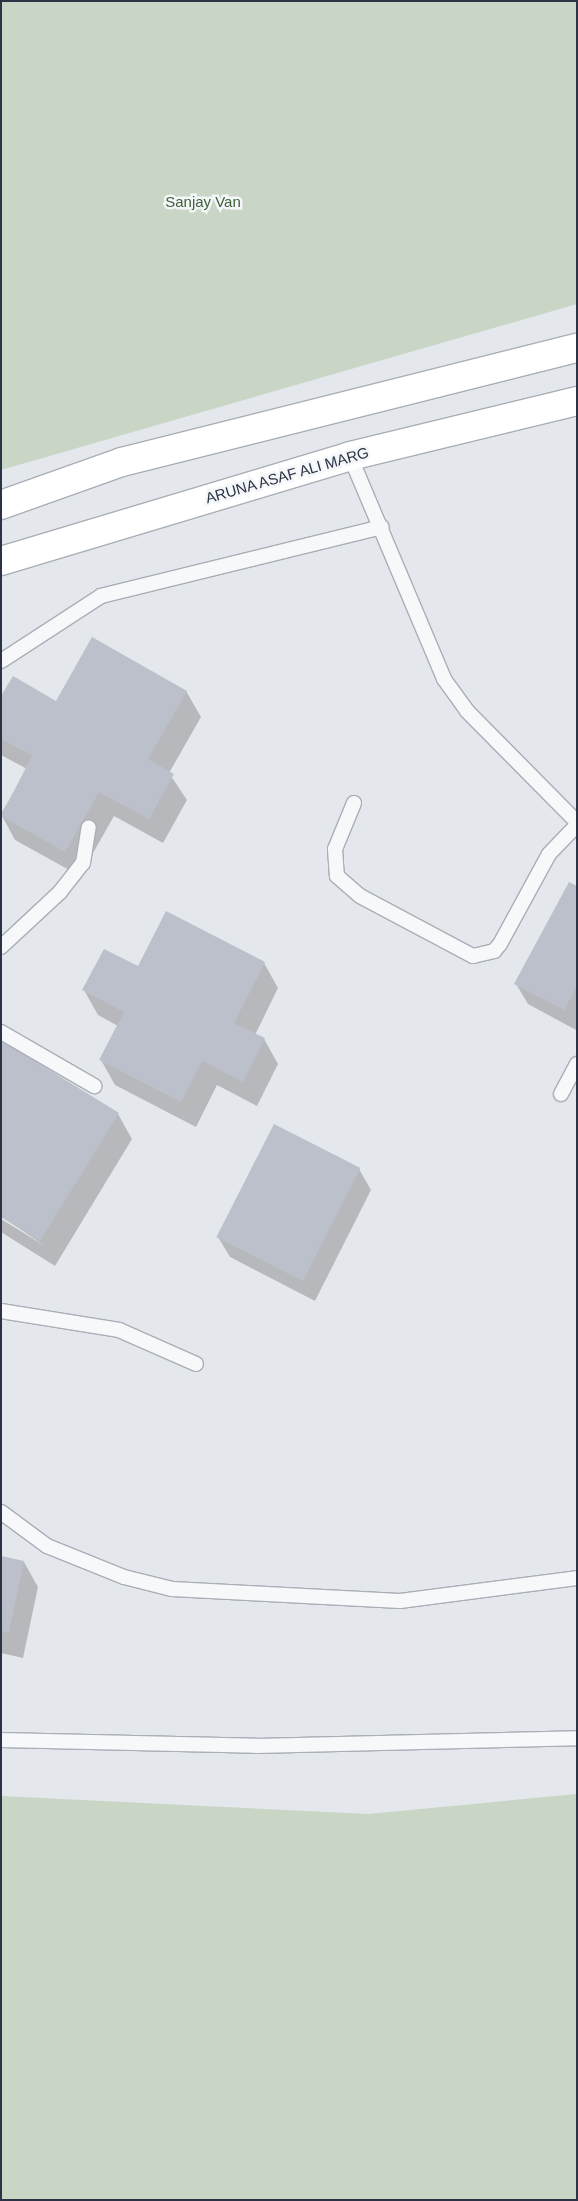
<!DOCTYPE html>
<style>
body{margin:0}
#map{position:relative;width:578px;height:2201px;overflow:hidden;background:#e4e7ec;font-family:Helvetica,sans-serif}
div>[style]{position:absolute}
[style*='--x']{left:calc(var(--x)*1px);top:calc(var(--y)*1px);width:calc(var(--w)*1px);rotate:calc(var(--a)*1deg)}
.green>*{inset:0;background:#c9d6c5}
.shadow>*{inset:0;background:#0003}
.building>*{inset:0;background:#bbc0ca;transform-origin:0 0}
.roads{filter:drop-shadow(1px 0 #a9aeb7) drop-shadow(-1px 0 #a9aeb7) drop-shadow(0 1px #a9aeb7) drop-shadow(0 -1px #a9aeb7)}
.lane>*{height:14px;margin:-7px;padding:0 7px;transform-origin:7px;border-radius:7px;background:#f7f8fa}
.secondary>*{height:28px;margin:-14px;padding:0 14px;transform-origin:14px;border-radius:14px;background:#fff}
span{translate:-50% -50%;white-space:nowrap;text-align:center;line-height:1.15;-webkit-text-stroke:5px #f4f6f9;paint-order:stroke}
.park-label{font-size:15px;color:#3f6138}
.street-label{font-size:15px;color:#2b3445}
.frame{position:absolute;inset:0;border:2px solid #2b3445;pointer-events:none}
</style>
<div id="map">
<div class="green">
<i style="clip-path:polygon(1px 1px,577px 1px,577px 304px,1px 470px)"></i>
<i style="clip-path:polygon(577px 1794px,577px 2200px,1px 2200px,1px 1796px,368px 1814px)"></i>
</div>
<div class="shadow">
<i style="clip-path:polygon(186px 691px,201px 717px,169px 773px,187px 800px,163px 843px,114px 816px,80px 876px,15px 840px,1px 814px,27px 769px,1px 755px,1px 699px,56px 703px)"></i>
<i style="clip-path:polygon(577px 888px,577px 1029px,576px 1030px,528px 1004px,516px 984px)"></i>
<i style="clip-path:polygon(264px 963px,278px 988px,255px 1035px,264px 1039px,278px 1064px,257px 1106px,217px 1085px,196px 1127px,115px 1085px,101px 1060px,118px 1026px,98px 1015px,84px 990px,138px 968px)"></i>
<i style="clip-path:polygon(118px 1114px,132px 1139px,55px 1266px,1px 1232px,1px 1219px,45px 1246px,1px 1216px)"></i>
<i style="clip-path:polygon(359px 1169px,371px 1190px,315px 1301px,230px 1257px,218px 1237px)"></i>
<i style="clip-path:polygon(1px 1557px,24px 1562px,38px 1587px,23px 1658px,1px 1653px)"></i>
</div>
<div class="building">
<i style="clip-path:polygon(92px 637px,187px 691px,148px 759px,174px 774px,149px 819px,99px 792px,65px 852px,1px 816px,32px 756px,1px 739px,1px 696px,13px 676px,56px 701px)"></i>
<i style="clip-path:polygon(569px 882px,577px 886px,577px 987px,564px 1010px,514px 984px)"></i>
<i style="clip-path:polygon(166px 911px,265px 962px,234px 1023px,265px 1038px,243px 1082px,202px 1061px,181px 1102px,99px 1060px,124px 1012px,82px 990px,104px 949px,138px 966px)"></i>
<i style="clip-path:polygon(1px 1040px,119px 1113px,40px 1241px,1px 1217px)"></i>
<i style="left:274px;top:1124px;width:97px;height:127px;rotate:27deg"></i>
<i style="clip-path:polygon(1px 1556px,24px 1561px,9px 1633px,1px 1631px)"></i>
</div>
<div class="roads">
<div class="lane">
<i style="--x:350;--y:456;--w:242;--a:67.1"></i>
<i style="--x:444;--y:679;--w:39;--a:54"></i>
<i style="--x:467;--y:711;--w:156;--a:45.3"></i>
<i style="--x:1;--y:661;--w:119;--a:-33"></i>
<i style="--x:101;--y:596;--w:289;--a:-13.8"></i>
<i style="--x:354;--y:803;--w:50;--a:112.4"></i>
<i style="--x:335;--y:849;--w:27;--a:86"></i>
<i style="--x:337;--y:876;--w:30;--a:41"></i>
<i style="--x:360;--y:896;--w:128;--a:28"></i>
<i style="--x:473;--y:956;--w:22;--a:-13"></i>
<i style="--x:494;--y:951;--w:9;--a:-49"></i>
<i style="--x:500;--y:944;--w:102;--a:-61.4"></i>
<i style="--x:549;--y:854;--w:40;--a:-46"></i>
<i style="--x:1;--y:947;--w:81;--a:-43"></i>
<i style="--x:60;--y:892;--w:37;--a:-52"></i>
<i style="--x:83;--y:863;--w:36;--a:-81"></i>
<i style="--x:1;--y:1032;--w:108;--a:30.1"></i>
<i style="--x:561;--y:1094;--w:34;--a:-62"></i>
<i style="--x:1;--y:1311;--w:120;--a:9.1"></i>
<i style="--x:119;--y:1330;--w:84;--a:23.8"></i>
<i style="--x:1;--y:1512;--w:57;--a:36.5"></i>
<i style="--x:47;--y:1546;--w:83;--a:21.9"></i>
<i style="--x:124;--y:1577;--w:49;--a:14"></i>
<i style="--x:172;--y:1589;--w:228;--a:3"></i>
<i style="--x:400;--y:1601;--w:178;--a:-7.4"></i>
<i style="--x:1;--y:1740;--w:255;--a:1.3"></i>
<i style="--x:256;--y:1746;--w:321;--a:-1.4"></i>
</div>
<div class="secondary">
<i style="--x:1;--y:505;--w:128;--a:-19.6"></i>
<i style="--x:122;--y:462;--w:469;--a:-14.1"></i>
<i style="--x:1;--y:561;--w:364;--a:-16.7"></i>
<i style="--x:350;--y:456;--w:234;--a:-13.6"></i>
</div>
</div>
<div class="park-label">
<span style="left:203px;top:202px">Sanjay Van</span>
</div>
<div class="street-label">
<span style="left:287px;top:475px;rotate:-16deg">ARUNA ASAF ALI MARG</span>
</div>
<div class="frame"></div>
</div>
